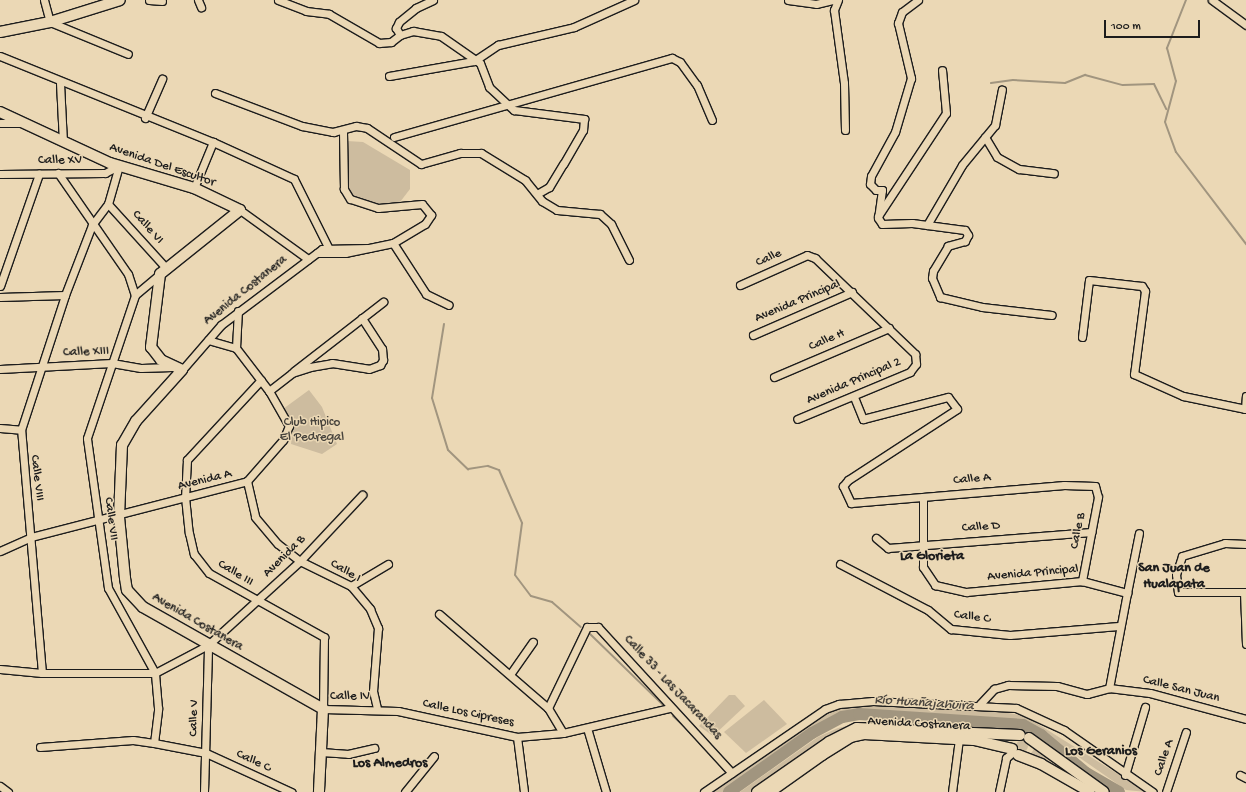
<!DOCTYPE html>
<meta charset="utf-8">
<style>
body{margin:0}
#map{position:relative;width:1246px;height:792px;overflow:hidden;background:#ebd8b5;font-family:"Gochi Hand",sans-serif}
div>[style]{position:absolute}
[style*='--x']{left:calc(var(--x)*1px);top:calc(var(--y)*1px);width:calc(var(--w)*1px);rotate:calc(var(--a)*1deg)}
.green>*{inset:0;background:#cdbc9f}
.round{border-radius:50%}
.stream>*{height:2px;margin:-1px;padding:0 1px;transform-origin:1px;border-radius:1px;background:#a1957f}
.river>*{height:12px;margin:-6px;padding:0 6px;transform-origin:6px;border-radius:6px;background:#a1957f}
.roads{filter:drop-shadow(1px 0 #1c1c1c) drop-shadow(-1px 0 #1c1c1c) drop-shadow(0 1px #1c1c1c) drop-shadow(0 -1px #1c1c1c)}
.street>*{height:7px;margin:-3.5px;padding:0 3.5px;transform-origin:3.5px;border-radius:3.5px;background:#ebd8b5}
.secondary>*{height:10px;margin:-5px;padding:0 5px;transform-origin:5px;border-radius:5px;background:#ebd8b5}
span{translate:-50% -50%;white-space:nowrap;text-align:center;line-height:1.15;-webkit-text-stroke:3px #ebd8b5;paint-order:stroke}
.street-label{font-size:13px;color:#1c1c1c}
.park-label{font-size:13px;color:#48443d}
.neighbourhood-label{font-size:14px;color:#1c1c1c;font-weight:700}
.water-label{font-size:14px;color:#4b463f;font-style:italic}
.scale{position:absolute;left:1104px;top:20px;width:96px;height:18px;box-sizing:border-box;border:2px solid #1c1c1c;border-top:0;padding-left:5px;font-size:12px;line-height:14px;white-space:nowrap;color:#1c1c1c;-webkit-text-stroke:3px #ebd8b5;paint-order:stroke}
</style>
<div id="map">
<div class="green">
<i style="clip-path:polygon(347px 141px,363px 142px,410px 170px,410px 189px,397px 206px,371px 208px,345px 197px)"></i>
<i style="clip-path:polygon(309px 390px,322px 407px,337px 444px,322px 454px,291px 444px,293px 426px,283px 409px)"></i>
<i style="clip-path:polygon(729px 695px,735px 695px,745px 706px,713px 736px,699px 726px)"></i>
<i style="clip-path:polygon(764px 700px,787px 724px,746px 753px,724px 732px)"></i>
<i style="clip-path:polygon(856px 703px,986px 709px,1025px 716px,1147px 792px,1126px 790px,1037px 728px,1022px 721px,863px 711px,825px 722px,724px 792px,710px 792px,818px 714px)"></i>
<i style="clip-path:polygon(861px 723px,901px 724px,898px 729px,816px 747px,751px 792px,740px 792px,818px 737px,838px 728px)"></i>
<i class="round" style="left:1016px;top:740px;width:12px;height:12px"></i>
<i style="clip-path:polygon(1034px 749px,1058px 768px,1077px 781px,1028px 758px)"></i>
</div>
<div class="stream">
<i style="--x:1186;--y:0;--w:52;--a:111.6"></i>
<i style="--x:1167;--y:48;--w:34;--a:75"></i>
<i style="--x:1176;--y:81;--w:42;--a:105"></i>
<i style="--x:1165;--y:122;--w:32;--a:70"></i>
<i style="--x:1176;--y:152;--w:116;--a:52.7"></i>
<i style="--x:991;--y:83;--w:22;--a:-8"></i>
<i style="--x:1013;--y:80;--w:52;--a:3.3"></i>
<i style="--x:1065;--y:83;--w:22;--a:-22"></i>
<i style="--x:1085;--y:75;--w:39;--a:15"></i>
<i style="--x:1123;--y:85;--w:31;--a:-2"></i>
<i style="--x:1154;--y:84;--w:28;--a:64"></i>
<i style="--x:444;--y:324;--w:75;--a:99.2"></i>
<i style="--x:432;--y:398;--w:54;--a:72.9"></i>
<i style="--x:448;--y:450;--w:28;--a:44"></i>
<i style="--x:468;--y:469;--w:20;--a:-9"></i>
<i style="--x:488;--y:466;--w:12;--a:20"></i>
<i style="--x:499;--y:470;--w:58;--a:66.5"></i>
<i style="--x:522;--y:523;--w:52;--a:97.7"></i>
<i style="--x:515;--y:575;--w:26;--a:53"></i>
<i style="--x:531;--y:596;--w:22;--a:16"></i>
<i style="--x:552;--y:602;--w:38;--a:41"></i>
<i style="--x:589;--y:633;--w:102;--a:44.2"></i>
<i style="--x:673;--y:716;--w:25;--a:43"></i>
</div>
<div class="river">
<i style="--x:729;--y:792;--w:102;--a:-35.4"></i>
<i style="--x:812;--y:733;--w:34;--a:-28"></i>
<i style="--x:842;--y:717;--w:17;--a:-10"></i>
<i style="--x:859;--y:714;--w:164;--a:3.8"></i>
<i style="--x:1023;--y:725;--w:21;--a:29"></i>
<i style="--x:1041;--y:735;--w:59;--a:40.2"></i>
<i style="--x:1086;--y:773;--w:38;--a:30"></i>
</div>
<div class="roads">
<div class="street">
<i style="--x:44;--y:0;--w:23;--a:75"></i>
<i style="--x:50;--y:22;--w:84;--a:22.3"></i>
<i style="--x:149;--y:0;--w:13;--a:4"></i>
<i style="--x:198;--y:0;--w:8;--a:67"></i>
<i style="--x:278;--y:0;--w:30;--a:21"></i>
<i style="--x:306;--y:11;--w:23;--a:7"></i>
<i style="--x:329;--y:14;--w:58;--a:30.1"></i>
<i style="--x:379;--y:43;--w:12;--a:-5"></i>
<i style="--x:391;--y:42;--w:11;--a:-38"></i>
<i style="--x:433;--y:0;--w:19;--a:155"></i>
<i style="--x:416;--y:8;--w:22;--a:141"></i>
<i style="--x:399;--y:22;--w:7;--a:117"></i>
<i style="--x:396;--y:28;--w:8;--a:60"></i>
<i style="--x:400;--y:35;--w:14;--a:-17"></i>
<i style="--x:413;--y:31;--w:28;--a:10"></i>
<i style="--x:441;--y:36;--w:47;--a:34.7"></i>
<i style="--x:480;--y:63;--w:26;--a:69"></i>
<i style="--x:489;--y:87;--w:34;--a:43"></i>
<i style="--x:514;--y:110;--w:71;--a:7.3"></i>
<i style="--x:584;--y:119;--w:11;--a:95"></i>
<i style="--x:583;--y:130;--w:39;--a:120"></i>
<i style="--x:563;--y:164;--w:27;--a:121"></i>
<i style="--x:549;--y:187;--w:14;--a:150"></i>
<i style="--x:788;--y:0;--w:28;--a:8"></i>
<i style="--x:816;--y:4;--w:18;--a:-13"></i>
<i style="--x:838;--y:0;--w:11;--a:112"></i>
<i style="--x:834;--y:10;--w:74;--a:82.2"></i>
<i style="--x:844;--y:83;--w:47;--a:88.8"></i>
<i style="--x:918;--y:0;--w:20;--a:143"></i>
<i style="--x:902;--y:12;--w:12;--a:110"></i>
<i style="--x:898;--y:23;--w:57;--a:76.7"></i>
<i style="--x:911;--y:78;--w:56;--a:106.5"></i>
<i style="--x:895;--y:132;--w:50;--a:118.6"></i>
<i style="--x:871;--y:176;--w:8;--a:97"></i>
<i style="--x:870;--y:184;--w:8;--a:45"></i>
<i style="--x:876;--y:190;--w:6;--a:0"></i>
<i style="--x:882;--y:190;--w:28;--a:98"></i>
<i style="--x:878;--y:218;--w:7;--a:56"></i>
<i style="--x:882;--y:224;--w:30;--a:-2"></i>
<i style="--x:912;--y:223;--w:53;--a:7.5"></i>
<i style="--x:965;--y:230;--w:6;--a:59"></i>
<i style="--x:968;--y:235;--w:7;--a:117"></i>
<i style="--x:965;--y:241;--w:18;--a:164"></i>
<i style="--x:948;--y:246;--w:29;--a:121"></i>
<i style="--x:933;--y:271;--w:7;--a:98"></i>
<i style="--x:932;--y:278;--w:21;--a:67"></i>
<i style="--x:940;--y:297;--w:43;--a:13.4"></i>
<i style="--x:982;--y:307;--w:70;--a:6.5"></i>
<i style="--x:1212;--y:0;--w:42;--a:36.3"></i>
<i style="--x:0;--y:56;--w:230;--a:22"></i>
<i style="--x:213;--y:142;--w:89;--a:24.6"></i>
<i style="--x:294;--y:179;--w:76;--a:63.4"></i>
<i style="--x:389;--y:76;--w:86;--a:-10"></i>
<i style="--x:474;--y:61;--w:29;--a:-34"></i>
<i style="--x:498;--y:45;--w:78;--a:-13.3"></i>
<i style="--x:574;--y:27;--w:66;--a:-24.2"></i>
<i style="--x:60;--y:83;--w:59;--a:87.1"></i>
<i style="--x:215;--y:93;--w:93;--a:20.8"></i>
<i style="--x:302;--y:126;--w:32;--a:11"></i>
<i style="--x:333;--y:132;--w:24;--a:-15"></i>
<i style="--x:356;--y:126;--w:11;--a:10"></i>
<i style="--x:367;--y:128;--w:65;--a:33.7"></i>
<i style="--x:421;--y:164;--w:41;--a:-15.8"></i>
<i style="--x:460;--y:153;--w:21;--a:0"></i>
<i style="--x:481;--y:153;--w:52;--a:31.5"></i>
<i style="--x:525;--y:180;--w:27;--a:51"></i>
<i style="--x:542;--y:201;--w:17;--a:31"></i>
<i style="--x:557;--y:210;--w:43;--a:5.3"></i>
<i style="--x:600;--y:214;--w:15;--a:42"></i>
<i style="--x:611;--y:224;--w:40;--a:63.4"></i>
<i style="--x:145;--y:118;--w:43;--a:-66.4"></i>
<i style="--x:0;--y:123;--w:20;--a:0"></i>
<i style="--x:394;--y:137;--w:289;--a:-15.9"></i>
<i style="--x:672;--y:58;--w:9;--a:27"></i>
<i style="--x:680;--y:62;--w:29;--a:54"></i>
<i style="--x:697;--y:85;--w:38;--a:67"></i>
<i style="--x:985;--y:137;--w:23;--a:59"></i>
<i style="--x:997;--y:157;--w:25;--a:29"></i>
<i style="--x:1019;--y:169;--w:35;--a:7"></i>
<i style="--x:58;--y:173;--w:123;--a:55.3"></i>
<i style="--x:128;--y:274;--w:22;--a:72"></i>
<i style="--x:0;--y:174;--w:105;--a:-0.5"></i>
<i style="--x:105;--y:173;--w:16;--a:-27"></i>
<i style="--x:194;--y:188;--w:50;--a:-67.6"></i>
<i style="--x:108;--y:204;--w:88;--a:47.8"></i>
<i style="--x:240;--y:210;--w:84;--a:35.8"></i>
<i style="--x:878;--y:216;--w:123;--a:-56.6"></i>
<i style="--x:946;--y:113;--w:43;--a:-95.3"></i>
<i style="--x:927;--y:225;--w:69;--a:-59.7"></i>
<i style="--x:962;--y:165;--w:52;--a:-50.5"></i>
<i style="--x:995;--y:125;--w:36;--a:-79"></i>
<i style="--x:393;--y:243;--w:61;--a:57.1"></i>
<i style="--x:426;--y:294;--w:25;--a:26"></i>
<i style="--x:317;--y:253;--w:28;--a:0"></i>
<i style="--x:345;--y:253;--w:49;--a:-11.8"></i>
<i style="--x:393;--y:243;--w:37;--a:-31"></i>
<i style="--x:425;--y:224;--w:11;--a:-56"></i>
<i style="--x:431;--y:215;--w:14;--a:-129"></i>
<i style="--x:422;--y:204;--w:44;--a:174.8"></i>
<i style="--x:378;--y:208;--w:29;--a:-162"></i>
<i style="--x:350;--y:199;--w:12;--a:-121"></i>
<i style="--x:344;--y:189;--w:57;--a:-91"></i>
<i style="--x:740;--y:285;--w:73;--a:-24.1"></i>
<i style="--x:807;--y:255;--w:9;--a:21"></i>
<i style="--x:815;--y:258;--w:139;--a:43.8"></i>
<i style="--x:915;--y:354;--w:10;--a:84"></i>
<i style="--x:916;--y:364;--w:10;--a:127"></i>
<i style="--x:910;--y:372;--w:122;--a:157.4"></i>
<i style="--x:0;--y:286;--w:119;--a:-70.8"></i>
<i style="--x:0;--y:297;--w:65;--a:-1.8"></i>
<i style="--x:753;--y:335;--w:108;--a:-23.5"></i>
<i style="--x:1082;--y:337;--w:57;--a:-83"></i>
<i style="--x:1089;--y:280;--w:53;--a:6.5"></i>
<i style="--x:1142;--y:286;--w:6;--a:59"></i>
<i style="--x:1145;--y:291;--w:84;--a:97.5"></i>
<i style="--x:1134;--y:374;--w:54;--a:24.2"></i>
<i style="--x:1183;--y:396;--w:64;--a:11.7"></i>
<i style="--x:208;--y:340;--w:29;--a:16"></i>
<i style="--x:0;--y:369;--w:112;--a:-3.1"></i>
<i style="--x:112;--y:363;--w:29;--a:10"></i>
<i style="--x:141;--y:368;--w:31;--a:-2"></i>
<i style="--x:182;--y:370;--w:60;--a:-49.1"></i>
<i style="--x:221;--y:325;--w:126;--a:-37"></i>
<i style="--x:322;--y:249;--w:47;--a:-1.2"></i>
<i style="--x:294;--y:371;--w:113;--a:-37.8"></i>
<i style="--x:774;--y:377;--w:125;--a:-23.1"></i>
<i style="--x:261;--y:380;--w:109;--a:132.8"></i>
<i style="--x:187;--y:460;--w:37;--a:93"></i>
<i style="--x:185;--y:497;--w:36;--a:84"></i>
<i style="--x:189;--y:533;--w:22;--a:77"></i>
<i style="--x:194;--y:554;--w:24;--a:52"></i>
<i style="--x:209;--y:573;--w:132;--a:29.1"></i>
<i style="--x:324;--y:637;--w:72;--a:90.8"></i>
<i style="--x:323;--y:709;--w:75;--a:1.5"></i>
<i style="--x:398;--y:711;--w:122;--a:12.3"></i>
<i style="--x:517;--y:737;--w:46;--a:-5"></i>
<i style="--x:563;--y:733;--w:110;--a:-13.2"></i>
<i style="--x:269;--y:391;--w:29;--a:-38"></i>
<i style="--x:292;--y:373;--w:19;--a:-18"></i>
<i style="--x:310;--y:367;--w:22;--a:-10"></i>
<i style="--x:332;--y:363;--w:37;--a:9"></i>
<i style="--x:369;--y:369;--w:12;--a:-20"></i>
<i style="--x:380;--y:365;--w:6;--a:-59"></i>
<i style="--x:383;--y:360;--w:11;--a:-95"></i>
<i style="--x:382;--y:349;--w:37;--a:-123"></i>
<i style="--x:854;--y:397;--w:24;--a:68"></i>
<i style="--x:863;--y:419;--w:88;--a:-14.5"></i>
<i style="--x:948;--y:397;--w:15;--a:53"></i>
<i style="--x:957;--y:409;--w:130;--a:146.9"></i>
<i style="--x:848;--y:480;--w:8;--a:130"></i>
<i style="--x:843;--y:486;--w:19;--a:65"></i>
<i style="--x:851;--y:503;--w:214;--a:-4.8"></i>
<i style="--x:1064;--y:485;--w:31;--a:2"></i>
<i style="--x:1095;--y:486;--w:11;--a:75"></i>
<i style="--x:1098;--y:497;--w:86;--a:100.8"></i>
<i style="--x:1245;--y:409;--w:13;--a:-86"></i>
<i style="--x:0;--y:428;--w:21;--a:5"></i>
<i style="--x:247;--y:481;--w:37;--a:77"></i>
<i style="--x:255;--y:517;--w:35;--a:50"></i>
<i style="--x:278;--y:544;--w:28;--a:38"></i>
<i style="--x:300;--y:561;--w:57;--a:26.1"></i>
<i style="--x:351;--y:586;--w:30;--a:50"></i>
<i style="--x:370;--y:609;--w:21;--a:67"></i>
<i style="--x:378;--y:628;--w:63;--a:94.5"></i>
<i style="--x:373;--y:691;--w:17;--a:77"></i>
<i style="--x:923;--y:497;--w:70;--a:90"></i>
<i style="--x:923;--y:567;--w:22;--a:56"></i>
<i style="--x:935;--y:585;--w:32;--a:13"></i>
<i style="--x:966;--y:592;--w:117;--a:-5.4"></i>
<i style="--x:1082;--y:581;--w:47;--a:14.9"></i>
<i style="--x:1127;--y:593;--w:97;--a:100.7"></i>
<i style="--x:876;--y:538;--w:16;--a:40"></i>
<i style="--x:888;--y:548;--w:204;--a:-4.5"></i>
<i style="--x:1246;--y:544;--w:21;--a:-177"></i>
<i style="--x:1225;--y:543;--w:45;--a:163.2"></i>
<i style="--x:1182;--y:556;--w:19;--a:108"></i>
<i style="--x:1176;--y:574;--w:18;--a:84"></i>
<i style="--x:1178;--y:592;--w:68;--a:0"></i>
<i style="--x:0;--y:551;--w:34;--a:-24"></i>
<i style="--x:31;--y:537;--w:223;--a:-14.5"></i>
<i style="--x:247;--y:481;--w:55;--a:-48.7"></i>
<i style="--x:283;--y:440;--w:15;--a:-67"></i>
<i style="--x:289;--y:426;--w:40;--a:-119.7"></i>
<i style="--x:269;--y:391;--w:54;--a:-127.5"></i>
<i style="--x:236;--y:348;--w:37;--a:-87"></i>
<i style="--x:840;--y:564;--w:99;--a:27.6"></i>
<i style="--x:928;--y:610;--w:30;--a:40"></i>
<i style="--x:951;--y:629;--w:59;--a:5.8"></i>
<i style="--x:1010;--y:635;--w:109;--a:-4.7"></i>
<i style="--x:351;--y:586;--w:43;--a:-30.7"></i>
<i style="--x:1244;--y:592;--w:52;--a:87.8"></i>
<i style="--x:1127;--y:593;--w:61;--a:-78.7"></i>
<i style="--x:439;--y:614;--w:144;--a:40.8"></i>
<i style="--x:548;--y:708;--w:29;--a:59"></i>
<i style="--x:0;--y:669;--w:42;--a:5.4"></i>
<i style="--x:42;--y:673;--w:113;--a:0"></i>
<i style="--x:155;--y:673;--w:60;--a:-27.8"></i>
<i style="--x:208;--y:645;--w:125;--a:-42.4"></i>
<i style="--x:300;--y:561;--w:91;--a:-46.8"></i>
<i style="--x:42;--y:673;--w:244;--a:-94.9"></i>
<i style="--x:21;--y:430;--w:142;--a:-71.9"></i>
<i style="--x:65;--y:295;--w:75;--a:-68.9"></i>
<i style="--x:92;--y:225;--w:26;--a:-53"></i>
<i style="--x:108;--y:204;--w:40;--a:-74"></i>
<i style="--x:511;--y:673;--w:38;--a:-55"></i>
<i style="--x:980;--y:704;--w:21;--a:-47"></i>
<i style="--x:994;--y:689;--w:15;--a:-16"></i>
<i style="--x:1008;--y:685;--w:49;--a:1.2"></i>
<i style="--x:1057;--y:686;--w:31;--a:15"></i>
<i style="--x:1087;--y:694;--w:23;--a:-15"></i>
<i style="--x:1109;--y:688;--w:41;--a:7"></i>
<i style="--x:1150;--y:693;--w:99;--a:15.2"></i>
<i style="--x:548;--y:708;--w:90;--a:-64.3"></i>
<i style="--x:587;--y:627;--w:11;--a:0"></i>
<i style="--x:598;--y:627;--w:198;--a:47.5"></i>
<i style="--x:587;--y:728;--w:67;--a:73.5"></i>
<i style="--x:517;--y:737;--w:55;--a:82.7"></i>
<i style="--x:154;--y:743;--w:35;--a:-83"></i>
<i style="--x:158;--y:708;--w:35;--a:-95"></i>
<i style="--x:155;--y:673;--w:97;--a:-118.9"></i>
<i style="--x:108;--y:588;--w:151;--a:-98"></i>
<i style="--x:87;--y:438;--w:151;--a:-71.4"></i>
<i style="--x:135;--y:295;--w:33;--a:-40"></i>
<i style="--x:40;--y:747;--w:93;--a:-4.3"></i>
<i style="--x:133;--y:740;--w:21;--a:8"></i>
<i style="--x:154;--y:743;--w:53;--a:10.9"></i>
<i style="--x:206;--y:753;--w:94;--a:24.6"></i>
<i style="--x:321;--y:752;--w:27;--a:4"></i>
<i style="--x:348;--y:754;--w:27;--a:-13"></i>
<i style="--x:1125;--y:775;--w:71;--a:-73.6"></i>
<i style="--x:1240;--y:775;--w:7;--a:27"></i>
<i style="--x:0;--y:786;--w:10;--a:37"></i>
<i style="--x:204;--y:792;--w:147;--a:-88.4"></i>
<i style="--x:405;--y:792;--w:46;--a:-51.1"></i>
<i style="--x:704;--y:792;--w:147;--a:-34.4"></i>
<i style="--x:825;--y:709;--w:15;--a:-20"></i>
<i style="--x:839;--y:704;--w:34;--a:-5"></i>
<i style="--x:873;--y:701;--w:143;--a:2.8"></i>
<i style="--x:1016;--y:708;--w:53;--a:24.6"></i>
<i style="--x:1064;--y:730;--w:108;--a:34.9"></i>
<i style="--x:952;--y:792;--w:53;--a:-82.5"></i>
<i style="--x:999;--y:792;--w:35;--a:-78"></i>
<i style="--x:1006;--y:758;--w:9;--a:-41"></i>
<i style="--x:1166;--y:792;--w:63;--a:-71.6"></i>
</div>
<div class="secondary">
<i style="--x:0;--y:32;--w:51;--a:-11.3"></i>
<i style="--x:50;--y:22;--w:73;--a:-17.4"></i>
<i style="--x:0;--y:112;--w:121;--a:24.9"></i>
<i style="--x:110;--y:163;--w:88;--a:16.6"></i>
<i style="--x:194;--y:188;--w:51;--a:25.6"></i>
<i style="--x:240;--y:210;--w:102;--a:141.3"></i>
<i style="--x:160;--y:274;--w:74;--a:97"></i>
<i style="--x:151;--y:347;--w:16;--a:52"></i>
<i style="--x:161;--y:360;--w:23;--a:25"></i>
<i style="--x:182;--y:370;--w:69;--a:132"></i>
<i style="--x:136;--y:421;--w:28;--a:120"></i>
<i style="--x:122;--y:445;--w:72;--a:92.4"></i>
<i style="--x:119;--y:517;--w:61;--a:84.4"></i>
<i style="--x:125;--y:578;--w:12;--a:81"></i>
<i style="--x:127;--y:590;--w:23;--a:47"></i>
<i style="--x:143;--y:607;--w:207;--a:29.5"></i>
<i style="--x:323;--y:709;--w:83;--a:92.8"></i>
<i style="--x:1029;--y:738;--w:92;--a:35.8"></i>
<i style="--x:1018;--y:755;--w:25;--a:21"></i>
<i style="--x:1041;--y:764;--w:56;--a:29.7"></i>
<i style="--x:757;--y:792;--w:88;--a:-34.8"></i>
<i style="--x:829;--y:742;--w:31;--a:-27"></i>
<i style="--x:857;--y:728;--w:163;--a:2.5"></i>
<i style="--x:770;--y:792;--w:64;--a:-35.4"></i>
<i style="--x:822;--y:755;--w:34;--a:-32"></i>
<i style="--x:851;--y:737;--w:13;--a:-13"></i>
<i style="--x:864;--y:734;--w:110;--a:3.1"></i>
<i style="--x:974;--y:740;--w:39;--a:13"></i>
</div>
</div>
<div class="street-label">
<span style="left:60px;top:161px">Calle XV</span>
<span style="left:162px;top:166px;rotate:19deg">Avenida Del Escultor</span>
<span style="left:147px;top:228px;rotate:48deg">Calle VI</span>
<span style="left:769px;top:259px;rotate:-24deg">Calle</span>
<span style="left:246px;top:291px;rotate:-39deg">Avenida Costanera</span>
<span style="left:798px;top:302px;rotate:-23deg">Avenida Principal</span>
<span style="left:827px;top:341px;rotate:-23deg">Calle H</span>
<span style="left:86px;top:353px;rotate:-2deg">Calle XIII</span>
<span style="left:854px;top:382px;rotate:-23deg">Avenida Principal 2</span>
<span style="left:36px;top:478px;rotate:83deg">Calle VIII</span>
<span style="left:972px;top:480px;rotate:-5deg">Calle A</span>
<span style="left:205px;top:481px;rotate:-14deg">Avenida A</span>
<span style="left:110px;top:519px;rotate:82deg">Calle VII</span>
<span style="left:981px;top:528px;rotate:-4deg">Calle D</span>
<span style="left:1079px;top:531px;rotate:-79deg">Calle B</span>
<span style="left:285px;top:557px;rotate:-45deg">Avenida B</span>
<span style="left:345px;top:572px;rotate:30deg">Calle I</span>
<span style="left:235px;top:574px;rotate:31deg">Calle III</span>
<span style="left:1033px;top:574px;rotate:-5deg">Avenida Principal</span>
<span style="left:972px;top:618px;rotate:8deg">Calle C</span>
<span style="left:197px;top:623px;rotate:30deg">Avenida Costanera</span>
<span style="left:672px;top:688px;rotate:47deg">Calle 33 - Las Jacarandas</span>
<span style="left:1181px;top:690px;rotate:14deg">Calle San Juan</span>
<span style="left:350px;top:697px">Calle IV</span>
<span style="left:468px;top:714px;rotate:12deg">Calle Los Cipreses</span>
<span style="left:195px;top:718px;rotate:-89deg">Calle V</span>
<span style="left:919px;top:725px;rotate:3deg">Avenida Costanera</span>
<span style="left:1165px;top:758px;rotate:-71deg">Calle A</span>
<span style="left:253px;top:762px;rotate:25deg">Calle C</span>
</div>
<div class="park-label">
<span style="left:312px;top:431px">Club Hipico<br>El Pedregal</span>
</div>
<div class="neighbourhood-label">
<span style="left:932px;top:557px">La Glorieta</span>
<span style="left:1174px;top:577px">San Juan de<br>Hualapata</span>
<span style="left:1101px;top:752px">Los Geranios</span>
<span style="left:390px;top:764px">Los Almedros</span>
</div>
<div class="water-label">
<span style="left:924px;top:704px;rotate:4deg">Río Huañajahuira</span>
</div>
<div class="scale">100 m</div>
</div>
